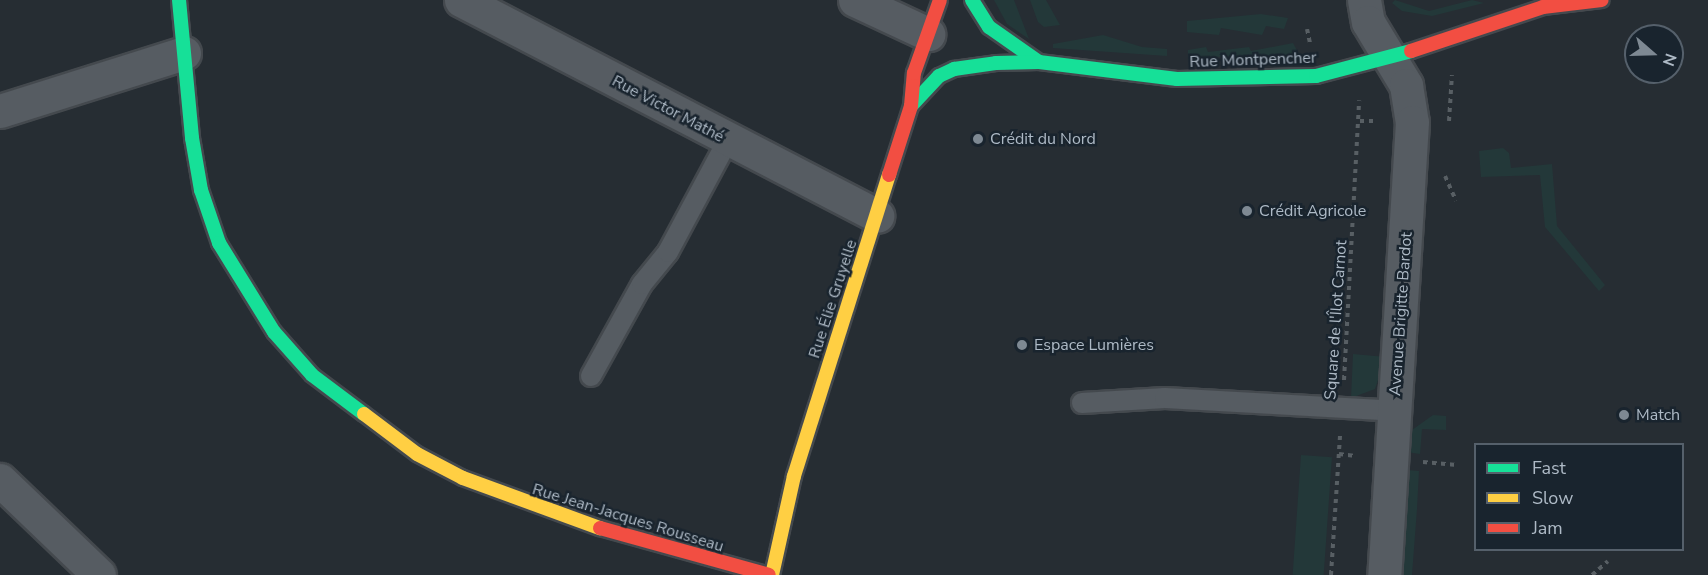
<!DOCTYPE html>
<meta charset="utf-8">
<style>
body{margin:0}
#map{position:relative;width:1708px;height:575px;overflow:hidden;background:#262d33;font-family:"Nunito Sans",sans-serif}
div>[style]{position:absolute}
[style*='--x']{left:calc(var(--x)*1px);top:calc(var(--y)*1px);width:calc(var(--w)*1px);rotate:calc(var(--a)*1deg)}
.green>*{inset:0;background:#233839;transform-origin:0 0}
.path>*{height:4px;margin-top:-2px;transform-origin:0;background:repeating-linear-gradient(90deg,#585f64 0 4.5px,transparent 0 9px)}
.roads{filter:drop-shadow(2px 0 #44494e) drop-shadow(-2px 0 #44494e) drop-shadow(0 2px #44494e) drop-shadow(0 -2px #44494e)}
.lane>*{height:20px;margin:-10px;padding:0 10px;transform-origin:10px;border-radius:10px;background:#565c62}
.street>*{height:33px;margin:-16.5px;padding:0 16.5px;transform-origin:16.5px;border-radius:16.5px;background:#565c62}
.fast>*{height:14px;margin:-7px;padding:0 7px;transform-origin:7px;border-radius:7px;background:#16e098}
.slow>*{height:14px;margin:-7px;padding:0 7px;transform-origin:7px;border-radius:7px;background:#ffcf43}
.jam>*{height:14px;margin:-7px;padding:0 7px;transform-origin:7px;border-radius:7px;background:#f24e42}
.dots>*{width:16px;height:16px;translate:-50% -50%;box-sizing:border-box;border:3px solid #19242e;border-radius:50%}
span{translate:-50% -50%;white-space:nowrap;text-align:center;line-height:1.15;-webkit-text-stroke:5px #19242e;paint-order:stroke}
.street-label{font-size:16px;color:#aebac6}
.poi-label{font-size:16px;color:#aebac6}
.left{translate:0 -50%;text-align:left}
.legend{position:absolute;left:1474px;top:443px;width:210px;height:108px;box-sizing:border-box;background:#19242e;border:2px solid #55606b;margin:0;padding:8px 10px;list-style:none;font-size:18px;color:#aebac6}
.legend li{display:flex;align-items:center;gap:12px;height:30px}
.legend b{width:30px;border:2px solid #55606b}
.north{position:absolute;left:1624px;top:24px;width:60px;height:60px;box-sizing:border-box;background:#19242e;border:2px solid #55606b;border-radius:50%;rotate:110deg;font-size:16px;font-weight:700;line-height:24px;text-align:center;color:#aebac6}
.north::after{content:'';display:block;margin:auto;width:21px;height:27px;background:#7e8993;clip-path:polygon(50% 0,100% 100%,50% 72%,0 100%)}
</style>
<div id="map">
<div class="green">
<i style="clip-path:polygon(994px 0,1014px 0,1029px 39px,1007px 24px)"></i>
<i style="clip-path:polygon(1030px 0,1046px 0,1060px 25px,1044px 27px,1038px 22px)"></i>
<i style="clip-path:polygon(1395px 0,1429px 11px,1472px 0,1484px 3px,1432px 16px,1402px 11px,1392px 3px)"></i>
<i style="clip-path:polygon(1261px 14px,1288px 18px,1284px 29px,1266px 26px,1262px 35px,1221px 28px,1219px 35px,1187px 32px,1187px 21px)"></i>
<i style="clip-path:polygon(1103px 35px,1142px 47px,1167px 49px,1167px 56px,1053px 48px,1053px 44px)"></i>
<i style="clip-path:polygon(1293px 43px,1300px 56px,1188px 57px,1188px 50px,1206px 47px,1208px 52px,1249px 47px,1251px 51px)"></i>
<i style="clip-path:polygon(1503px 148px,1509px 153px,1511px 168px,1552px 164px,1557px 226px,1605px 285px,1599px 291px,1545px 227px,1540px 175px,1481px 177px,1479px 151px)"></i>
<i style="clip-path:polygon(1353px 354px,1386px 357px,1375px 389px,1351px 398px)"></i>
<i style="clip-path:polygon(1433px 415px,1446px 416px,1446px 430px,1422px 429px,1420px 454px,1407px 452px,1412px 430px)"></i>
<i style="left:1301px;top:455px;width:31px;height:120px;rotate:4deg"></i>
<i style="clip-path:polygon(1406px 470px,1419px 471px,1417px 509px,1412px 575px,1400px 575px)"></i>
</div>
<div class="path">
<i style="--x:1307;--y:29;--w:14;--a:78"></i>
<i style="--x:1360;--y:121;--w:17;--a:0"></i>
<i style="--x:1449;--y:121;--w:46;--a:-86.3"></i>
<i style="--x:1445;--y:176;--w:27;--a:66"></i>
<i style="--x:1344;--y:380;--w:280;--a:-86.9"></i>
<i style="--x:1339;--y:454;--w:17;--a:7"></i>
<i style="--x:1423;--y:462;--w:34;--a:5"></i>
<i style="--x:1331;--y:575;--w:140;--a:-86.3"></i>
<i style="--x:1592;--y:575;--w:21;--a:-41"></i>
</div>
<div class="roads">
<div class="lane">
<i style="--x:591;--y:376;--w:105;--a:-61"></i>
<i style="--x:642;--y:284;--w:41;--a:-50.9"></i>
<i style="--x:668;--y:252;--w:127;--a:-61.8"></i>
<i style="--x:1082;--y:403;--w:83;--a:-3.4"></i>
<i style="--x:1165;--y:398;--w:230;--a:3.2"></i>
</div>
<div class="street">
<i style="--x:461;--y:0;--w:469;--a:27.4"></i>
<i style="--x:855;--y:0;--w:81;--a:25"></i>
<i style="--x:1364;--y:0;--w:22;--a:80"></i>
<i style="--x:1368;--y:22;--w:74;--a:58.9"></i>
<i style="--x:1406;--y:85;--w:37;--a:81"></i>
<i style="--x:1412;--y:122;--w:454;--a:93.5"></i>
<i style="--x:0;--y:111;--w:193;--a:-17.5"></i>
<i style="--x:0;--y:480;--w:137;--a:43.8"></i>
</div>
<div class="fast">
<i style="--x:179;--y:0;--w:139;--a:84.6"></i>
<i style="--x:192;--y:138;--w:53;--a:80.2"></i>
<i style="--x:201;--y:190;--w:56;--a:71.2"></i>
<i style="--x:219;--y:243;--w:105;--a:58.3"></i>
<i style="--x:274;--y:332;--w:57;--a:48.5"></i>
<i style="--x:312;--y:375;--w:65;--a:36.9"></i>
<i style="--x:972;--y:0;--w:32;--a:58"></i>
<i style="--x:989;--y:27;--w:61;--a:35"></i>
<i style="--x:911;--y:106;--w:41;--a:-47"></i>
<i style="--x:939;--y:76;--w:17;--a:-25"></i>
<i style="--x:954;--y:69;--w:42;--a:-8.1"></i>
<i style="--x:996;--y:63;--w:43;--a:-1.3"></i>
<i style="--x:1039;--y:62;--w:139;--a:7"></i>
<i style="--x:1177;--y:79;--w:139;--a:-1.2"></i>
<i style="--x:1316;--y:76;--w:98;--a:-14.7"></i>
</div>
<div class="slow">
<i style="--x:364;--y:414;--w:66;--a:37"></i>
<i style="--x:417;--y:454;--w:52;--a:27.6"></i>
<i style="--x:463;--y:478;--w:146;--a:20.1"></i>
<i style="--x:772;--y:575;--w:101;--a:-77.5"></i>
<i style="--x:794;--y:476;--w:316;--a:-72.5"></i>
</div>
<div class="jam">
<i style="--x:1411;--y:51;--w:139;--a:-18.4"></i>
<i style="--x:1543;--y:7;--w:59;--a:-6.8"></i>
<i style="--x:889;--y:175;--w:72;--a:-72.3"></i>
<i style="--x:911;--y:106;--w:33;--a:-85"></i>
<i style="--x:914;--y:73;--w:77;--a:-70.4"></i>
<i style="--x:600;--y:528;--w:175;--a:15.5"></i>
</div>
</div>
<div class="dots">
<i style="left:978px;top:139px;background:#7e8993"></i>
<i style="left:1247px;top:211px;background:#7e8993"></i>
<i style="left:1022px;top:345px;background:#7e8993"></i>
<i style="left:1624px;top:415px;background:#7e8993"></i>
</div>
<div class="street-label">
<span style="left:1253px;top:60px;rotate:-2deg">Rue Montpencher</span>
<span style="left:668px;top:109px;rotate:28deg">Rue Victor Mathé</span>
<span style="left:833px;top:299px;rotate:-72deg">Rue Élie Gruyelle</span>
<span style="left:1401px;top:314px;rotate:-86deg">Avenue Brigitte Bardot</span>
<span style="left:1336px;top:320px;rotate:-86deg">Square de l'Îlot Carnot</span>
<span style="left:628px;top:518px;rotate:17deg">Rue Jean-Jacques Rousseau</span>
</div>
<div class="poi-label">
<span class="left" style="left:990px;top:139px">Crédit du Nord</span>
<span class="left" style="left:1259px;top:211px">Crédit Agricole</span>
<span class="left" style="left:1034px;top:345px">Espace Lumières</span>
<span class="left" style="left:1636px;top:415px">Match</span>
</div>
<ul class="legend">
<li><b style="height:8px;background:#16e098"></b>Fast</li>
<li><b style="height:8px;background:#ffcf43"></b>Slow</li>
<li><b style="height:8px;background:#f24e42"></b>Jam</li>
</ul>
<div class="north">N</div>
</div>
